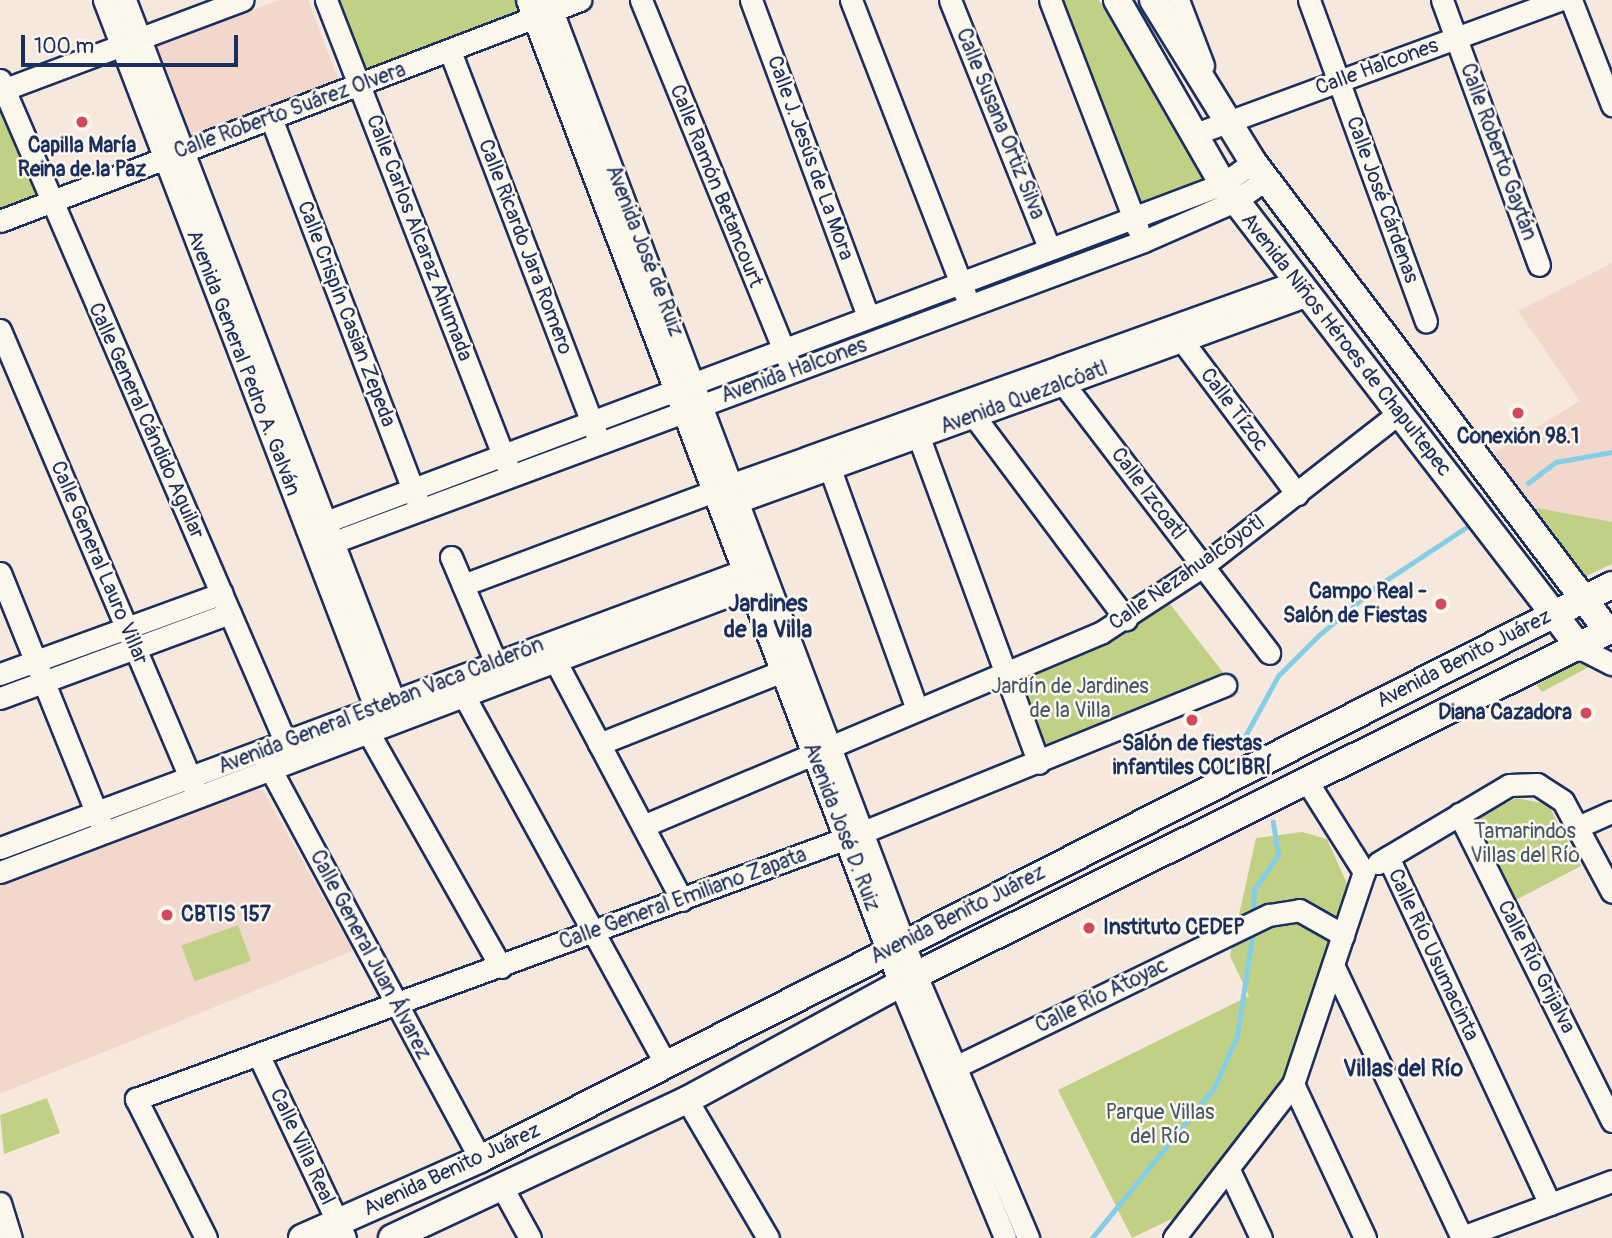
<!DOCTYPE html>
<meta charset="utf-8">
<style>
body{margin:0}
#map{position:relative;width:1612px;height:1238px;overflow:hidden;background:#f7e8de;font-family:Pangolin,sans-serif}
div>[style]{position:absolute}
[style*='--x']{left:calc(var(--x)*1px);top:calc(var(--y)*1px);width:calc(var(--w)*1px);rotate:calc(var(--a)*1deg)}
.built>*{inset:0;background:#f2d7cd}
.green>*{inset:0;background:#c0d186;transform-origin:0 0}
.stream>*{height:4.5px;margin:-2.25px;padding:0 2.25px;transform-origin:2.25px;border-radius:2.25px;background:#85cee6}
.roads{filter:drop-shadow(2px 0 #1b2f5e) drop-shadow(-2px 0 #1b2f5e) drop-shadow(0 2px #1b2f5e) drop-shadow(0 -2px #1b2f5e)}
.minor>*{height:21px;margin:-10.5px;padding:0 10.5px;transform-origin:10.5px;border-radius:10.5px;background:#fbf7ec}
.major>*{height:26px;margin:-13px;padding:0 13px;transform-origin:13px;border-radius:13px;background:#fbf7ec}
.dots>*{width:19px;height:19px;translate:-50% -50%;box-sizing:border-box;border:4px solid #fbf7ec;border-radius:50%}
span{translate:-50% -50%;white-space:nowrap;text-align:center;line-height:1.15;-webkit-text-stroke:5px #fbf7ec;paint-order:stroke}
.street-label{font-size:21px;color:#1b2f5e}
.poi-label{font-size:21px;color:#1b2f5e;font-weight:700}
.right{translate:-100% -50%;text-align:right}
.left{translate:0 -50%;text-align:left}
.park-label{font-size:21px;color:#445868}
.neighbourhood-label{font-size:23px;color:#1b2f5e;font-weight:700}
.scale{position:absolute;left:21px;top:35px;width:217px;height:32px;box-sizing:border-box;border:4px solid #1b2f5e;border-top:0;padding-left:9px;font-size:21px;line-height:24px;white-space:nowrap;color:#1b2f5e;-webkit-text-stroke:5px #fbf7ec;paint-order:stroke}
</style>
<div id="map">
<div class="built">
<i style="clip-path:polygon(280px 0,308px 0,339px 81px,191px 135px,157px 45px)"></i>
<i style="clip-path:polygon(1612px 263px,1612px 522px,1527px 506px,1489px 456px,1580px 401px,1518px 311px)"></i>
<i style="clip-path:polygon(248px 783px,264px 792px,353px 951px,0 1094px,0 880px)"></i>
</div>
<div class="green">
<i style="clip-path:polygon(331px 0,517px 0,523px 14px,359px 74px)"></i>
<i style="clip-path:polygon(1059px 0,1099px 0,1203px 181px,1140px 207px)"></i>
<i style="clip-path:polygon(0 101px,38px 196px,0 211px)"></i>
<i style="clip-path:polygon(1527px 506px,1612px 522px,1612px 564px,1582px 578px)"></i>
<i style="clip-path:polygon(1170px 604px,1225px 675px,1043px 756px,1012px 678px,1132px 628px)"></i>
<i style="clip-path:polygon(1579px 662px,1589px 667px,1542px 692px,1536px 685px)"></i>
<i style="clip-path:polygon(1516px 798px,1548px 804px,1581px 866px,1512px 902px,1470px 822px)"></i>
<i style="clip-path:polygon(1302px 832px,1327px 839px,1348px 886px,1284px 1089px,1192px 1209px,1132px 1238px,1058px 1090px,1249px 996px,1230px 956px,1256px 838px)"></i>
<i style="left:238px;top:925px;width:38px;height:60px;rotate:70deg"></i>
<i style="clip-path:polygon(47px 1098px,60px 1133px,4px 1154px,0 1115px)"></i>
</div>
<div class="stream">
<i style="--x:1528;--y:483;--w:35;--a:-37"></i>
<i style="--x:1556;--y:462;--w:57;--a:-10.1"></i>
<i style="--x:1243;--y:740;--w:73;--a:-61.3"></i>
<i style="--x:1278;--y:676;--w:57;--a:-45"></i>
<i style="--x:1318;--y:636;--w:76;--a:-40.2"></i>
<i style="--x:1376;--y:587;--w:110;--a:-33.5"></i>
<i style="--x:1253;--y:914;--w:24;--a:-88"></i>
<i style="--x:1254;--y:890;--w:42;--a:-55.6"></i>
<i style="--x:1278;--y:855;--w:33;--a:-99"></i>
<i style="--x:1092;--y:1238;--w:193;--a:-50.9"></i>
<i style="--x:1214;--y:1088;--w:57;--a:-66.1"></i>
<i style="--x:1237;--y:1036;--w:107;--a:-81.4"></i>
</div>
<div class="roads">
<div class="minor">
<i style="--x:104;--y:0;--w:771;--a:69.03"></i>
<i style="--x:125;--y:0;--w:765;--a:69.01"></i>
<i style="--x:326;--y:0;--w:502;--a:68.75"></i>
<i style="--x:527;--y:0;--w:1052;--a:69.24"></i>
<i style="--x:900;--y:984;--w:275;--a:67.5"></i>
<i style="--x:548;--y:0;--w:1042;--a:69.32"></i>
<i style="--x:916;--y:975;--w:286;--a:66.9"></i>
<i style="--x:641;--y:0;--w:390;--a:67.8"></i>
<i style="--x:751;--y:0;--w:337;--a:69.7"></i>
<i style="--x:851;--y:0;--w:315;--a:68.8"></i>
<i style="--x:950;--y:0;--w:267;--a:68.2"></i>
<i style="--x:1050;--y:0;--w:245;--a:69"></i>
<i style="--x:1178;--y:0;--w:70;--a:69"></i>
<i style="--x:1309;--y:0;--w:342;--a:70"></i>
<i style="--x:1442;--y:0;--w:282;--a:69.9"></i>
<i style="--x:1571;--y:0;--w:113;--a:68.7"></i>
<i style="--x:450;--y:51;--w:411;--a:69.1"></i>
<i style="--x:0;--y:80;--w:735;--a:66.68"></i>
<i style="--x:0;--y:91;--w:259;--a:-20.6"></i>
<i style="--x:271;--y:118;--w:410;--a:69.1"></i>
<i style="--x:1195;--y:134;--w:389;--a:-20.2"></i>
<i style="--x:0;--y:221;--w:621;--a:-20.86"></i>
<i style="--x:0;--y:330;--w:497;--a:67"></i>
<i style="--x:1175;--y:331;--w:204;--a:53.2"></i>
<i style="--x:1056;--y:374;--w:351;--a:52.6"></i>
<i style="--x:974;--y:416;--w:254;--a:53.2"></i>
<i style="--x:914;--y:424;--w:361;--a:69.8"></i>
<i style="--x:830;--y:469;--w:252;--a:70.1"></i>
<i style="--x:733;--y:484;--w:600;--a:-19.76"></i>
<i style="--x:740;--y:501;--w:604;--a:-19.93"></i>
<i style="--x:307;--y:529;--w:979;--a:-20.64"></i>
<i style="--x:1223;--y:184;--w:37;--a:-36"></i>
<i style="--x:315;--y:549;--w:884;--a:-20.38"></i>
<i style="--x:1144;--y:241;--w:99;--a:-23.7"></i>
<i style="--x:1235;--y:201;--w:38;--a:-35"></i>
<i style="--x:451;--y:557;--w:128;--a:67"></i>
<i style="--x:0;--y:573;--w:271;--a:68.1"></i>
<i style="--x:463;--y:585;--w:268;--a:-20.5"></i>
<i style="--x:1580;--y:648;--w:36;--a:27"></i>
<i style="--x:549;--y:649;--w:284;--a:62.1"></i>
<i style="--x:0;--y:674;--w:236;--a:-20"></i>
<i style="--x:457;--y:683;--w:435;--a:61.3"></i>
<i style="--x:0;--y:698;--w:245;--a:-20.3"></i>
<i style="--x:368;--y:732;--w:270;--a:60.5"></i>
<i style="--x:599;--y:744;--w:197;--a:-21.7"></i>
<i style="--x:265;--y:759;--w:454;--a:61.7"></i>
<i style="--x:1308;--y:783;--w:105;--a:57.8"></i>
<i style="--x:1459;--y:814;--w:343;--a:63.5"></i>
<i style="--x:643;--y:826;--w:498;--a:-22.9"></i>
<i style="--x:1102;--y:632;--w:121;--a:-33.2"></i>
<i style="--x:1203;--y:566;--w:249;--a:-38"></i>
<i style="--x:1580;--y:826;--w:35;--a:-24"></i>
<i style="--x:0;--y:848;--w:809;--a:-20.47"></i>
<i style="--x:1388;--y:857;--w:383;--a:65"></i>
<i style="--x:1378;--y:863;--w:152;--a:-30.8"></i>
<i style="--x:1509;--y:785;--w:28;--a:-2"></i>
<i style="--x:1537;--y:784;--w:31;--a:33"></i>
<i style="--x:1563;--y:801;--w:103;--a:61.7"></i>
<i style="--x:0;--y:872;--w:817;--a:-20.79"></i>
<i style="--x:1333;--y:965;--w:302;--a:64.7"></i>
<i style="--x:259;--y:1056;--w:201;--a:64.7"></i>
<i style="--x:943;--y:1073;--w:362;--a:-25.9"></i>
<i style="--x:1269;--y:915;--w:30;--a:-9"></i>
<i style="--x:1299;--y:910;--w:51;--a:29.6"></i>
<i style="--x:1293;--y:1084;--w:170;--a:64.9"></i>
<i style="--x:687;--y:1100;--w:160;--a:59.6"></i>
<i style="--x:1229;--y:1170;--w:75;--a:64.8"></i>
<i style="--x:502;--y:1187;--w:58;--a:61.2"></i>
<i style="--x:0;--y:1203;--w:37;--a:73"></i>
<i style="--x:1462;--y:1237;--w:160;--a:-20.5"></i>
<i style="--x:206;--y:1238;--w:156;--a:-116.7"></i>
<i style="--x:136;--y:1099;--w:774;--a:-20.17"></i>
<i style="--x:863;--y:832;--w:391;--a:-22.1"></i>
<i style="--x:1174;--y:1238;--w:195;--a:-52.3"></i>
<i style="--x:1293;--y:1084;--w:224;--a:-71.5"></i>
</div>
<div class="major">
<i style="--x:1117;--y:0;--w:212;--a:60.1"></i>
<i style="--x:1223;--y:184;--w:585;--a:52.43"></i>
<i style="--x:1153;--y:0;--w:190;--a:58.3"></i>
<i style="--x:1253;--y:162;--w:588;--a:52.88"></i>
<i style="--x:302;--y:1238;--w:195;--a:-23.9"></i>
<i style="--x:480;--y:1159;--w:1269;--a:-26.89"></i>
<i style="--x:392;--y:1238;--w:326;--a:-25.1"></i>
<i style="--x:687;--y:1100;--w:261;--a:-28.6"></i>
<i style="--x:916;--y:975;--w:777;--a:-26.43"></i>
</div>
</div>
<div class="dots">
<i style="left:82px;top:122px;background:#d1495b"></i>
<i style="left:1518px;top:413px;background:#d1495b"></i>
<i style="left:1441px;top:604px;background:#d1495b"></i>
<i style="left:1586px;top:713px;background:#d1495b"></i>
<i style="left:1192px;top:720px;background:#d1495b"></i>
<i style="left:167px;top:915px;background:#d1495b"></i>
<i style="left:1089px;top:928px;background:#d1495b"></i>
</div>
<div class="street-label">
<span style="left:1377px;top:67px;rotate:-20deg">Calle Halcones</span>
<span style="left:290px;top:111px;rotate:-20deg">Calle Roberto Suárez Olvera</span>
<span style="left:1000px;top:124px;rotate:68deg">Calle Susana Ortiz Silva</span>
<span style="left:1498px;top:152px;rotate:70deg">Calle Roberto Gaytán</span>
<span style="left:810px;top:158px;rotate:70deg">Calle J. Jesús de La Mora</span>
<span style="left:716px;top:186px;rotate:68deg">Calle Ramón Betancourt</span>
<span style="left:1382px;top:200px;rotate:70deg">Calle José Cárdenas</span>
<span style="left:419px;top:238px;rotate:69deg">Calle Carlos Alcaraz Ahumada</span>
<span style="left:525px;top:247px;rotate:69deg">Calle Ricardo Jara Romero</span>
<span style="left:644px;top:251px;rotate:69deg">Avenida José de Ruiz</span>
<span style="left:346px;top:314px;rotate:69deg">Calle Crispín Casian Zepeda</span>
<span style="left:1346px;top:345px;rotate:52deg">Avenida Niños Héroes de Chapultepec</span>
<span style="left:243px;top:363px;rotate:69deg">Avenida General Pedro A. Galván</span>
<span style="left:794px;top:371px;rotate:-20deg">Avenida Halcones</span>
<span style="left:1024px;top:398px;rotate:-20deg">Avenida Quezalcóatl</span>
<span style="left:1234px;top:410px;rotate:53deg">Calle Tízoc</span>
<span style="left:146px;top:421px;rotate:66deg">Calle General Cándido Aguilar</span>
<span style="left:1148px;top:494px;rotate:53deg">Calle Izcoatl</span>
<span style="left:99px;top:563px;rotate:67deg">Calle General Lauro Villar</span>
<span style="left:1187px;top:573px;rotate:-35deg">Calle Nezahualcóyotl</span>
<span style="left:1464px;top:659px;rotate:-27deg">Avenida Benito Juárez</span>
<span style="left:381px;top:706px;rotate:-21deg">Avenida General Esteban Vaca Calderón</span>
<span style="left:841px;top:827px;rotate:69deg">Avenida José D. Ruiz</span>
<span style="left:683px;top:899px;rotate:-20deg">Calle General Emiliano Zapata</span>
<span style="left:958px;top:915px;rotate:-27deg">Avenida Benito Juárez</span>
<span style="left:370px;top:955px;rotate:62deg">Calle General Juan Álvarez</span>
<span style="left:1433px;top:955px;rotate:65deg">Calle Río Usumacinta</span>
<span style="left:1536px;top:967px;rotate:63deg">Calle Río Grijalva</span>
<span style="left:1102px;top:996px;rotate:-26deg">Calle Río Atoyac</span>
<span style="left:302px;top:1147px;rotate:65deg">Calle Villa Real</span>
<span style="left:452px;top:1170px;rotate:-25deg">Avenida Benito Juárez</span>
</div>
<div class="poi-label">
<span style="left:82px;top:158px">Capilla María<br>Reina de la Paz</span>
<span style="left:1518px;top:437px">Conexión 98.1</span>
<span class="right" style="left:1427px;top:604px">Campo Real -<br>Salón de Fiestas</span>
<span class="right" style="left:1572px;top:713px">Diana Cazadora</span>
<span style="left:1192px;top:756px">Salón de fiestas<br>infantiles COLIBRÍ</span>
<span class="left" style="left:181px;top:915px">CBTIS 157</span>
<span class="left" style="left:1103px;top:928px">Instituto CEDEP</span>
</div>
<div class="park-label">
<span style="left:1070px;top:699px">Jardín de Jardines<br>de la Villa</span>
<span style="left:1525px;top:844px">Tamarindos<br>Villas del Río</span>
<span style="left:1160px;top:1125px">Parque Villas<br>del Río</span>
</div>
<div class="neighbourhood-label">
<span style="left:768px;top:617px">Jardines<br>de la Villa</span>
<span style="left:1403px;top:1069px">Villas del Río</span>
</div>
<div class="scale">100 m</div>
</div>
